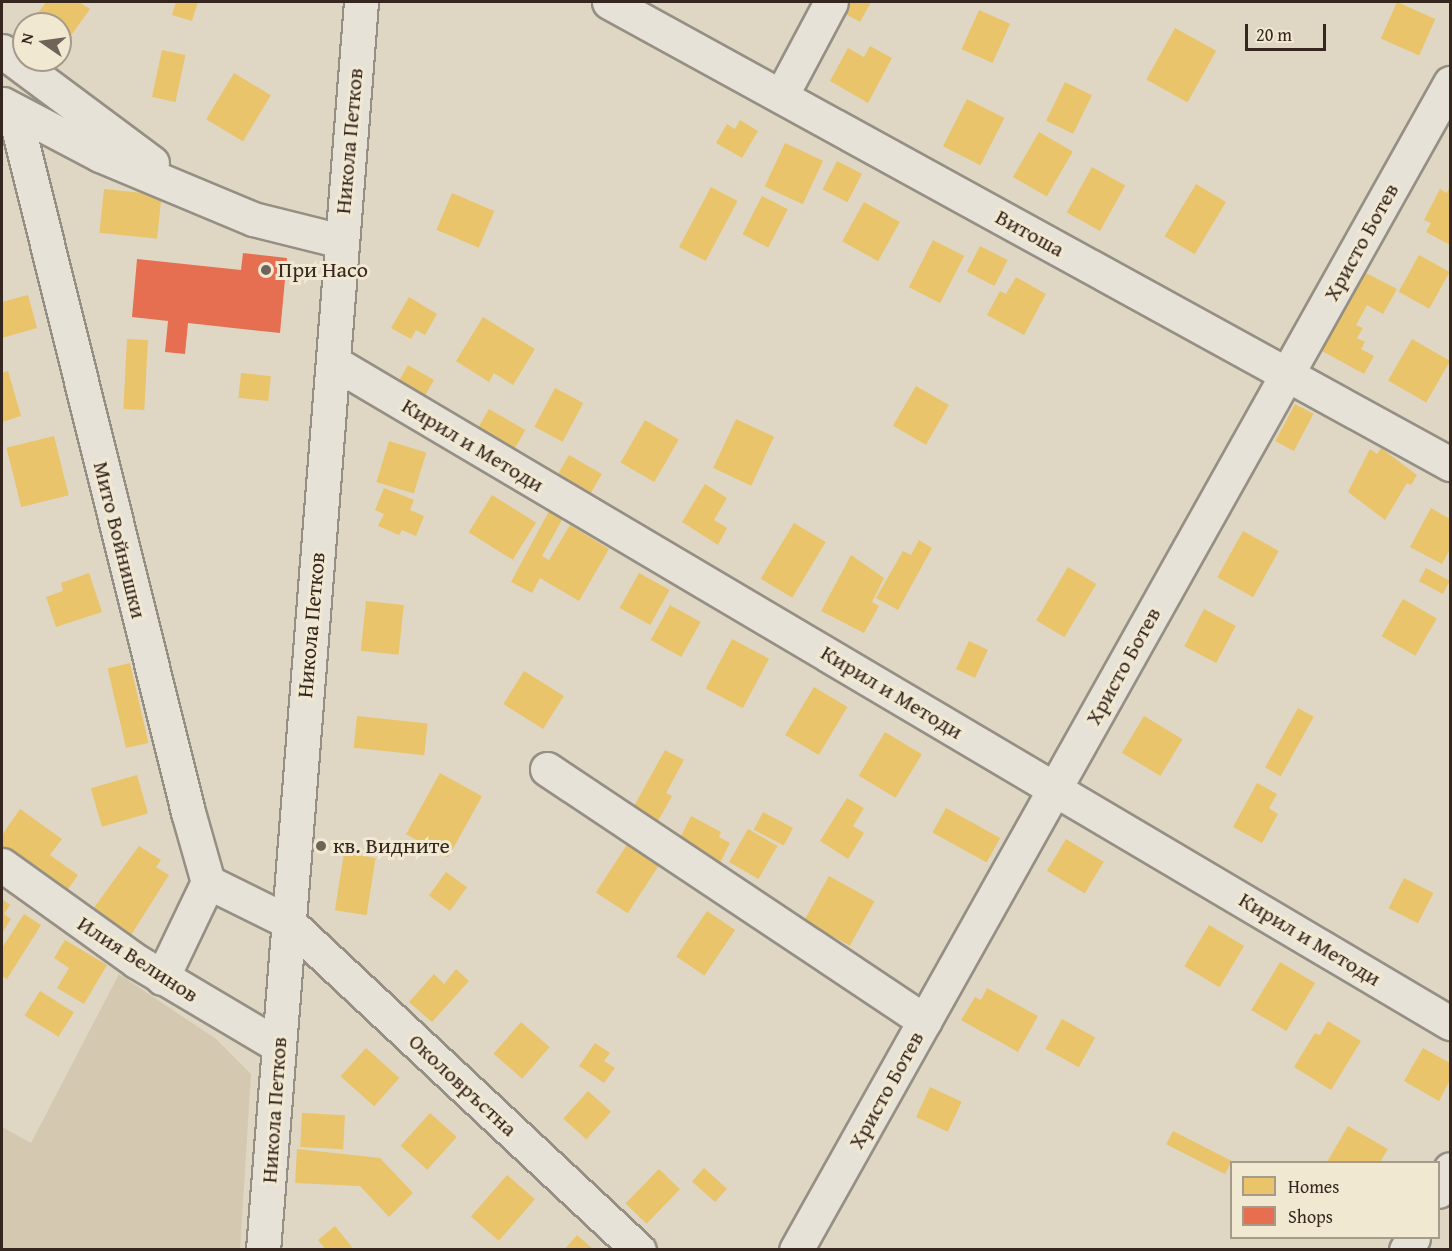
<!DOCTYPE html>
<meta charset="utf-8">
<style>
body{margin:0}
#map{position:relative;width:1452px;height:1251px;overflow:hidden;background:#dfd7c4;font-family:"Gentium Book Plus",serif}
div>[style]{position:absolute}
[style*='--x']{left:calc(var(--x)*1px);top:calc(var(--y)*1px);width:calc(var(--w)*1px);rotate:calc(var(--a)*1deg)}
.green>*{inset:0;background:#d4c8b0}
.homes>*{inset:0;background:#e9c46a;transform-origin:0 0}
.shops>*{inset:0;background:#e76f51}
.roads{filter:drop-shadow(2px 0 #958f84) drop-shadow(-2px 0 #958f84) drop-shadow(0 2px #958f84) drop-shadow(0 -2px #958f84)}
.minor>*{height:33px;margin:-16.5px;padding:0 16.5px;transform-origin:16.5px;border-radius:16.5px;background:#e6e2d8}
.dots>*{width:16px;height:16px;translate:-50% -50%;box-sizing:border-box;border:3px solid #f1e8d2;border-radius:50%}
span{translate:-50% -50%;white-space:nowrap;text-align:center;line-height:1.15;-webkit-text-stroke:6px #f1e8d2;paint-order:stroke}
.street-label{font-size:22px;color:#35261f}
.poi-label{font-size:22px;color:#35261f}
.left{translate:0 -50%;text-align:left}
.frame{position:absolute;inset:0;border:3px solid #35261f;pointer-events:none}
.legend{position:absolute;left:1230px;top:1161px;width:210px;height:78px;box-sizing:border-box;background:#f1e8d2;border:2px solid #a69a8a;margin:0;padding:8px 10px;list-style:none;font-size:18px;color:#35261f}
.legend li{display:flex;align-items:center;gap:12px;height:30px}
.legend b{width:30px;border:2px solid #a69a8a}
.north{position:absolute;left:12px;top:12px;width:60px;height:60px;box-sizing:border-box;background:#f1e8d2;border:2px solid #a69a8a;border-radius:50%;rotate:283deg;font-size:16px;font-weight:700;line-height:24px;text-align:center;color:#35261f}
.north::after{content:'';display:block;margin:auto;width:21px;height:27px;background:#706459;clip-path:polygon(50% 0,100% 100%,50% 72%,0 100%)}
.scale{position:absolute;left:1245px;top:24px;width:81px;height:27px;box-sizing:border-box;border:3px solid #35261f;border-top:0;padding-left:8px;font-size:18px;line-height:21px;white-space:nowrap;color:#35261f;-webkit-text-stroke:4px #f1e8d2;paint-order:stroke}
</style>
<div id="map">
<div class="green">
<i style="clip-path:polygon(119px 974px,216px 1039px,251px 1074px,240px 1249px,2px 1249px,2px 1127px,31px 1143px)"></i>
</div>
<div class="homes">
<i style="clip-path:polygon(46px 2px,79px 2px,90px 9px,60px 51px,60px 24px,30px 24px)"></i>
<i style="clip-path:polygon(176px 2px,198px 2px,192px 21px,172px 15px)"></i>
<i style="clip-path:polygon(850px 2px,871px 2px,860px 22px,844px 13px)"></i>
<i style="left:1397px;top:2px;width:42px;height:40px;rotate:24deg"></i>
<i style="left:979px;top:10px;width:34px;height:43px;rotate:24deg"></i>
<i style="left:1175px;top:28px;width:47px;height:59px;rotate:29deg"></i>
<i style="clip-path:polygon(870px 46px,892px 58px,868px 103px,830px 81px,848px 48px,864px 57px)"></i>
<i style="left:162px;top:50px;width:24px;height:48px;rotate:12deg"></i>
<i style="left:234px;top:73px;width:43px;height:54px;rotate:31deg"></i>
<i style="left:1065px;top:82px;width:30px;height:43px;rotate:26deg"></i>
<i style="left:967px;top:99px;width:42px;height:53px;rotate:27deg"></i>
<i style="clip-path:polygon(740px 120px,758px 131px,742px 158px,716px 143px,727px 124px,735px 129px)"></i>
<i style="left:1039px;top:132px;width:39px;height:52px;rotate:30deg"></i>
<i style="left:785px;top:143px;width:42px;height:48px;rotate:25deg"></i>
<i style="left:837px;top:161px;width:28px;height:32px;rotate:27deg"></i>
<i style="left:1092px;top:167px;width:38px;height:52px;rotate:29deg"></i>
<i style="left:1196px;top:184px;width:35px;height:61px;rotate:31deg"></i>
<i style="clip-path:polygon(1450px 185px,1450px 245px,1426px 232px,1431px 223px,1424px 220px,1440px 189px,1447px 193px)"></i>
<i style="left:711px;top:187px;width:30px;height:68px;rotate:28deg"></i>
<i style="left:104px;top:189px;width:58px;height:44px;rotate:6deg"></i>
<i style="left:452px;top:193px;width:46px;height:40px;rotate:23deg"></i>
<i style="left:762px;top:196px;width:29px;height:43px;rotate:27deg"></i>
<i style="left:864px;top:202px;width:41px;height:45px;rotate:29deg"></i>
<i style="left:933px;top:240px;width:35px;height:53px;rotate:27deg"></i>
<i style="left:980px;top:246px;width:31px;height:29px;rotate:27deg"></i>
<i style="left:1419px;top:255px;width:35px;height:42px;rotate:29deg"></i>
<i style="clip-path:polygon(1364px 272px,1397px 289px,1383px 314px,1367px 305px,1356px 325px,1363px 328px,1357px 338px,1365px 342px,1361px 349px,1374px 356px,1364px 374px,1322px 351px)"></i>
<i style="clip-path:polygon(1016px 277px,1046px 294px,1024px 335px,987px 315px,1000px 291px,1006px 294px)"></i>
<i style="clip-path:polygon(28px 295px,37px 328px,2px 338px,2px 302px)"></i>
<i style="clip-path:polygon(409px 297px,437px 314px,425px 335px,416px 330px,411px 339px,391px 328px)"></i>
<i style="clip-path:polygon(483px 317px,535px 349px,513px 385px,494px 373px,489px 382px,456px 361px)"></i>
<i style="left:127px;top:339px;width:21px;height:70px;rotate:3deg"></i>
<i style="left:1412px;top:339px;width:44px;height:48px;rotate:30deg"></i>
<i style="left:408px;top:365px;width:30px;height:19px;rotate:30deg"></i>
<i style="clip-path:polygon(8px 371px,21px 416px,2px 422px,2px 373px)"></i>
<i style="left:241px;top:373px;width:30px;height:25px;rotate:6deg"></i>
<i style="left:916px;top:386px;width:38px;height:46px;rotate:30deg"></i>
<i style="left:555px;top:388px;width:32px;height:44px;rotate:28deg"></i>
<i style="left:1295px;top:404px;width:21px;height:42px;rotate:28deg"></i>
<i style="left:489px;top:409px;width:42px;height:22px;rotate:30deg"></i>
<i style="left:736px;top:419px;width:42px;height:54px;rotate:25deg"></i>
<i style="left:645px;top:420px;width:39px;height:49px;rotate:30deg"></i>
<i style="left:54px;top:436px;width:61px;height:49px;rotate:76deg"></i>
<i style="left:389px;top:441px;width:39px;height:43px;rotate:17deg"></i>
<i style="clip-path:polygon(1381px 448px,1417px 475px,1411px 485px,1407px 483px,1385px 520px,1348px 492px,1370px 449px,1377px 454px)"></i>
<i style="left:569px;top:455px;width:38px;height:22px;rotate:30deg"></i>
<i style="clip-path:polygon(705px 484px,727px 498px,714px 520px,727px 528px,718px 545px,682px 522px)"></i>
<i style="clip-path:polygon(384px 488px,414px 500px,410px 510px,424px 516px,416px 536px,402px 530px,399px 535px,378px 526px,384px 514px,375px 510px)"></i>
<i style="left:492px;top:495px;width:52px;height:44px;rotate:32deg"></i>
<i style="clip-path:polygon(1431px 508px,1450px 519px,1450px 549px,1442px 564px,1410px 547px)"></i>
<i style="clip-path:polygon(549px 511px,563px 518px,542px 556px,549px 560px,570px 525px,609px 549px,579px 601px,540px 578px,532px 593px,511px 582px)"></i>
<i style="left:794px;top:523px;width:37px;height:65px;rotate:31deg"></i>
<i style="left:1243px;top:531px;width:41px;height:53px;rotate:29deg"></i>
<i style="clip-path:polygon(919px 540px,932px 548px,898px 610px,876px 598px,903px 551px,911px 555px)"></i>
<i style="clip-path:polygon(851px 555px,884px 578px,872px 602px,879px 606px,864px 633px,821px 611px)"></i>
<i style="left:1068px;top:567px;width:33px;height:62px;rotate:31deg"></i>
<i style="left:1426px;top:568px;width:27px;height:15px;rotate:28deg"></i>
<i style="clip-path:polygon(89px 573px,102px 612px,56px 627px,46px 597px,63px 591px,61px 583px)"></i>
<i style="left:639px;top:573px;width:35px;height:40px;rotate:29deg"></i>
<i style="left:1403px;top:599px;width:39px;height:43px;rotate:30deg"></i>
<i style="left:366px;top:601px;width:38px;height:50px;rotate:6deg"></i>
<i style="left:670px;top:605px;width:35px;height:40px;rotate:29deg"></i>
<i style="left:1204px;top:609px;width:36px;height:42px;rotate:28deg"></i>
<i style="left:732px;top:639px;width:42px;height:56px;rotate:28deg"></i>
<i style="left:969px;top:641px;width:21px;height:31px;rotate:25deg"></i>
<i style="left:130px;top:663px;width:82px;height:23px;rotate:77deg"></i>
<i style="left:524px;top:671px;width:47px;height:39px;rotate:32deg"></i>
<i style="left:814px;top:687px;width:39px;height:56px;rotate:31deg"></i>
<i style="left:1298px;top:708px;width:18px;height:68px;rotate:29deg"></i>
<i style="left:357px;top:716px;width:71px;height:32px;rotate:6deg"></i>
<i style="left:1144px;top:716px;width:45px;height:43px;rotate:31deg"></i>
<i style="left:885px;top:732px;width:43px;height:51px;rotate:31deg"></i>
<i style="clip-path:polygon(665px 750px,684px 760px,666px 793px,672px 796px,653px 830px,628px 817px)"></i>
<i style="left:440px;top:773px;width:48px;height:70px;rotate:29deg"></i>
<i style="left:137px;top:775px;width:40px;height:48px;rotate:74deg"></i>
<i style="clip-path:polygon(1257px 783px,1277px 794px,1269px 808px,1278px 814px,1262px 843px,1233px 827px)"></i>
<i style="clip-path:polygon(847px 798px,864px 808px,853px 826px,864px 833px,848px 859px,820px 841px)"></i>
<i style="left:946px;top:808px;width:62px;height:28px;rotate:29deg"></i>
<i style="clip-path:polygon(20px 809px,62px 839px,50px 855px,78px 875px,64px 895px,2px 849px,2px 835px)"></i>
<i style="left:763px;top:812px;width:34px;height:20px;rotate:28deg"></i>
<i style="clip-path:polygon(691px 816px,721px 832px,719px 837px,730px 843px,718px 867px,676px 846px)"></i>
<i style="left:748px;top:829px;width:34px;height:38px;rotate:30deg"></i>
<i style="left:1066px;top:839px;width:44px;height:37px;rotate:31deg"></i>
<i style="left:628px;top:843px;width:38px;height:59px;rotate:33deg"></i>
<i style="clip-path:polygon(139px 846px,161px 860px,156px 867px,169px 875px,128px 940px,90px 913px)"></i>
<i style="left:344px;top:853px;width:32px;height:58px;rotate:9deg"></i>
<i style="left:446px;top:872px;width:26px;height:29px;rotate:36deg"></i>
<i style="left:829px;top:876px;width:52px;height:51px;rotate:29deg"></i>
<i style="left:1404px;top:878px;width:33px;height:34px;rotate:27deg"></i>
<i style="clip-path:polygon(2px 899px,10px 905px,4px 914px,11px 919px,2px 933px)"></i>
<i style="left:707px;top:911px;width:34px;height:55px;rotate:34deg"></i>
<i style="clip-path:polygon(24px 914px,41px 925px,7px 979px,2px 976px,2px 948px)"></i>
<i style="left:1209px;top:925px;width:41px;height:48px;rotate:31deg"></i>
<i style="clip-path:polygon(65px 940px,107px 965px,84px 1004px,57px 988px,69px 968px,54px 958px)"></i>
<i style="left:1280px;top:962px;width:41px;height:56px;rotate:31deg"></i>
<i style="clip-path:polygon(456px 969px,469px 981px,432px 1022px,409px 1002px,434px 974px,444px 984px)"></i>
<i style="clip-path:polygon(987px 988px,1038px 1016px,1018px 1052px,961px 1020px,975px 997px,981px 1000px)"></i>
<i style="left:40px;top:991px;width:40px;height:29px;rotate:32deg"></i>
<i style="left:1062px;top:1019px;width:38px;height:34px;rotate:29deg"></i>
<i style="clip-path:polygon(1328px 1021px,1361px 1041px,1331px 1090px,1294px 1067px,1315px 1033px,1320px 1035px)"></i>
<i style="left:521px;top:1022px;width:38px;height:42px;rotate:41deg"></i>
<i style="clip-path:polygon(595px 1043px,610px 1053px,604px 1061px,615px 1068px,604px 1083px,579px 1066px)"></i>
<i style="left:366px;top:1048px;width:45px;height:38px;rotate:42deg"></i>
<i style="clip-path:polygon(1423px 1048px,1450px 1063px,1450px 1080px,1439px 1101px,1404px 1081px)"></i>
<i style="left:930px;top:1087px;width:35px;height:33px;rotate:25deg"></i>
<i style="left:588px;top:1091px;width:31px;height:37px;rotate:42deg"></i>
<i style="left:302px;top:1113px;width:43px;height:34px;rotate:3deg"></i>
<i style="left:430px;top:1113px;width:36px;height:44px;rotate:42deg"></i>
<i style="clip-path:polygon(1348px 1126px,1388px 1149px,1380px 1162px,1327px 1162px)"></i>
<i style="left:1173px;top:1131px;width:66px;height:15px;rotate:27deg"></i>
<i style="clip-path:polygon(297px 1149px,380px 1158px,413px 1193px,389px 1217px,360px 1186px,295px 1183px)"></i>
<i style="left:704px;top:1168px;width:31px;height:18px;rotate:42deg"></i>
<i style="left:659px;top:1169px;width:29px;height:48px;rotate:44deg"></i>
<i style="left:507px;top:1175px;width:37px;height:55px;rotate:41deg"></i>
<i style="clip-path:polygon(335px 1226px,352px 1247px,349px 1250px,326px 1250px,318px 1240px)"></i>
<i style="clip-path:polygon(577px 1235px,594px 1250px,564px 1250px)"></i>
</div>
<div class="shops">
<i style="clip-path:polygon(243px 253px,287px 258px,280px 333px,188px 323px,185px 354px,165px 352px,168px 321px,132px 317px,137px 259px,241px 270px)"></i>
</div>
<div class="roads">
<div class="minor">
<i style="--x:609;--y:2;--w:960;--a:28.78"></i>
<i style="--x:2;--y:51;--w:187;--a:36.7"></i>
<i style="--x:781;--y:96;--w:106;--a:-62"></i>
<i style="--x:3;--y:104;--w:110;--a:27.7"></i>
<i style="--x:100;--y:155;--w:166;--a:22.7"></i>
<i style="--x:253;--y:219;--w:91;--a:14"></i>
<i style="--x:14;--y:111;--w:722;--a:76.06"></i>
<i style="--x:188;--y:812;--w:73;--a:74.1"></i>
<i style="--x:208;--y:882;--w:88;--a:26.3"></i>
<i style="--x:287;--y:921;--w:482;--a:43.1"></i>
<i style="--x:333;--y:362;--w:1298;--a:30.62"></i>
<i style="--x:547;--y:769;--w:454;--a:33.7"></i>
<i style="--x:2;--y:865;--w:165;--a:35.6"></i>
<i style="--x:136;--y:961;--w:166;--a:30.7"></i>
<i style="--x:162;--y:978;--w:106;--a:-64.4"></i>
<i style="--x:1438;--y:1191;--w:25;--a:-61"></i>
<i style="--x:263;--y:1250;--w:1252;--a:-85.51"></i>
<i style="--x:796;--y:1250;--w:1338;--a:-60.73"></i>
<i style="--x:1406;--y:1250;--w:14;--a:-60"></i>
</div>
</div>
<div class="dots">
<i style="left:266px;top:270px;background:#706459"></i>
<i style="left:321px;top:846px;background:#706459"></i>
</div>
<div class="street-label">
<span style="left:349px;top:141px;rotate:-85deg">Никола Петков</span>
<span style="left:1030px;top:233px;rotate:29deg">Витоша</span>
<span style="left:1361px;top:242px;rotate:-61deg">Христо Ботев</span>
<span style="left:473px;top:445px;rotate:31deg">Кирил и Методи</span>
<span style="left:120px;top:540px;rotate:76deg">Мито Войнишки</span>
<span style="left:311px;top:625px;rotate:-85deg">Никола Петков</span>
<span style="left:1123px;top:666px;rotate:-61deg">Христо Ботев</span>
<span style="left:892px;top:692px;rotate:31deg">Кирил и Методи</span>
<span style="left:1310px;top:939px;rotate:31deg">Кирил и Методи</span>
<span style="left:138px;top:959px;rotate:33deg">Илия Велинов</span>
<span style="left:463px;top:1085px;rotate:43deg">Околовръстна</span>
<span style="left:886px;top:1090px;rotate:-61deg">Христо Ботев</span>
<span style="left:274px;top:1110px;rotate:-86deg">Никола Петков</span>
</div>
<div class="poi-label">
<span class="left" style="left:278px;top:270px">При Насо</span>
<span class="left" style="left:333px;top:846px">кв. Видните</span>
</div>
<div class="frame"></div>
<ul class="legend">
<li><b style="height:16px;background:#e9c46a"></b>Homes</li>
<li><b style="height:16px;background:#e76f51"></b>Shops</li>
</ul>
<div class="north">N</div>
<div class="scale">20 m</div>
</div>
